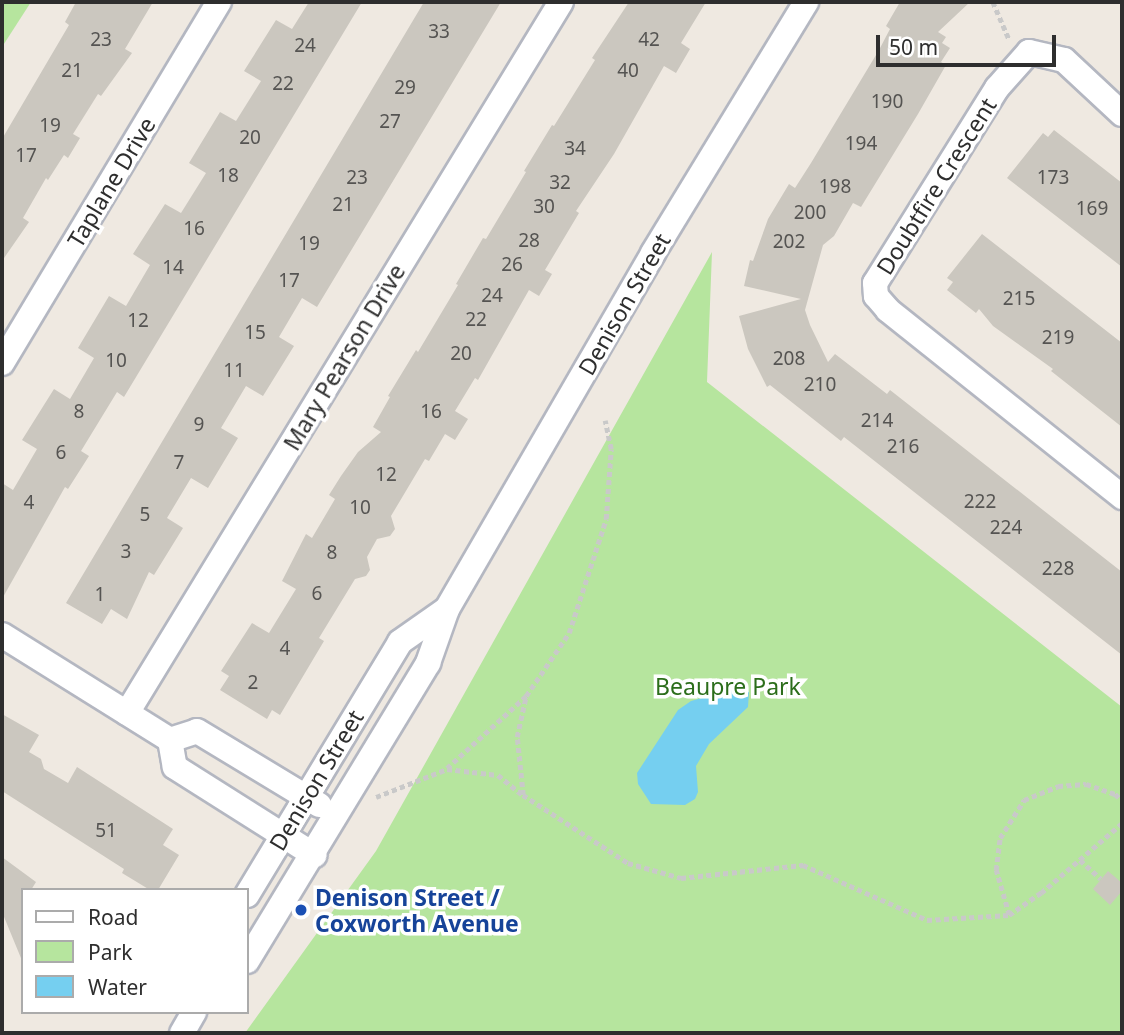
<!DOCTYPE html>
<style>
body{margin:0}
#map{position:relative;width:1124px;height:1035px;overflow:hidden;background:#efe9e1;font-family:"Noto Sans",sans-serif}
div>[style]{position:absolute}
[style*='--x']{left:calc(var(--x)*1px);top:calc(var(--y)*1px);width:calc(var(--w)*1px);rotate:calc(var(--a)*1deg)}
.green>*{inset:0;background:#b6e59e}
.water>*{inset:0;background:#75cff0}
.building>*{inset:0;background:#cbc7bf}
.path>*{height:4.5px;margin-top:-2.25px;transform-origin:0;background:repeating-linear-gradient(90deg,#c9c9c9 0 5px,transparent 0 8.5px)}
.roads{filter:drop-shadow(2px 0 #b4b7c1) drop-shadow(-2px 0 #b4b7c1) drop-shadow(0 2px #b4b7c1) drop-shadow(0 -2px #b4b7c1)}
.minor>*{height:24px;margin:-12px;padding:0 12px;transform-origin:12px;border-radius:12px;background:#fff}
.dots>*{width:19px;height:19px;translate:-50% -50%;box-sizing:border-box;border:4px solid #fff;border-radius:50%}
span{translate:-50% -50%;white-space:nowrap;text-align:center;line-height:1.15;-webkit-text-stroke:7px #fff;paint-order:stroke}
.number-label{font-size:19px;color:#555452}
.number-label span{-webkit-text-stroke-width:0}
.street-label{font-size:23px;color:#2e2e2e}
.park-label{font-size:23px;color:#2c6e1b}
.transit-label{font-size:23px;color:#164399;font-weight:700}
.left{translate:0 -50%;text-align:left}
.frame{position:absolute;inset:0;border:4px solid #2e2e2e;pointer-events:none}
.legend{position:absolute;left:21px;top:888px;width:228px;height:126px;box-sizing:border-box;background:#fff;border:2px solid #ababab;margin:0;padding:9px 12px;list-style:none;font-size:21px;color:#2e2e2e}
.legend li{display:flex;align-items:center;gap:14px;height:35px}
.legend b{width:35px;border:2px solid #ababab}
.scale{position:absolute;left:876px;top:35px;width:180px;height:32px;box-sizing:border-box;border:4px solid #2e2e2e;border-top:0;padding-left:9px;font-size:21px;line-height:24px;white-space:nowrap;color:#2e2e2e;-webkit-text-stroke:5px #fff;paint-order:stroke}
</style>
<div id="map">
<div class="green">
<i style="clip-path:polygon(2px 2px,31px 2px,2px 47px)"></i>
<i style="clip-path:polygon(712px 252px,707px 382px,1122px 707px,1122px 1033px,245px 1033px,376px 851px)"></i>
</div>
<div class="water">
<i style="clip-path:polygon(743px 687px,749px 692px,748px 707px,709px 744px,696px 766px,698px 792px,695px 799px,685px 805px,651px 804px,638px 784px,637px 773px,678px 710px,691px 701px)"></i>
</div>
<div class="building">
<i style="clip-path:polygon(76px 2px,153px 2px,125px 49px,132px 53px,101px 96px,98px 94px,73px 134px,80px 138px,68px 158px,64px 155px,48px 180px,46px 178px,23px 218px,29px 222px,2px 261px,2px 139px,69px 25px,65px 22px)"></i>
<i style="clip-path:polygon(309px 2px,362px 2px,124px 397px,117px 392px,81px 451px,89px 456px,68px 489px,65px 487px,2px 599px,2px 483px,13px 490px,37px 449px,22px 440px,54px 389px,70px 399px,94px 358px,78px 348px,109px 296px,126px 306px,150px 265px,133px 254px,165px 204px,181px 213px,206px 173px,189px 163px,220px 112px,236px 121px,261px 81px,244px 71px,276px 20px,292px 29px)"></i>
<i style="clip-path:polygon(424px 2px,501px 2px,317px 307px,302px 298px,279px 337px,294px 346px,263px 396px,246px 386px,221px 428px,238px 438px,208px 488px,191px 478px,167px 518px,183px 528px,154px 575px,149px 572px,127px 619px,111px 609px,102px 624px,66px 603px)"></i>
<i style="clip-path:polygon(629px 2px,706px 2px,681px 43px,690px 49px,676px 73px,664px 66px,614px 154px,576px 211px,579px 213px,545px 270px,552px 274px,539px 296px,529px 290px,478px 380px,475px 378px,455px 411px,468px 419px,455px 440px,445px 434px,429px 461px,425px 459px,391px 516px,395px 529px,390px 536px,377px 539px,367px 557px,370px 570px,366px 576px,355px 579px,319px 638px,324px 641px,280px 715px,272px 710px,267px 719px,220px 690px,229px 676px,221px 671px,252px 623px,269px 633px,296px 589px,282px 581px,306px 534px,312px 538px,335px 499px,329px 495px,341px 476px,358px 452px,381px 432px,373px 427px,390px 397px,388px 396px,416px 350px,418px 352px,458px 285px,456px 284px,483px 238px,486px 239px,526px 172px,524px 171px,552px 125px,554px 126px,595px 60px,592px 58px)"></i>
<i style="clip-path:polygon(900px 2px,970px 2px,938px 32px,946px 37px,942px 43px,950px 48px,941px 62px,946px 65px,918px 114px,861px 207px,853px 203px,834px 236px,823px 245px,805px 310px,810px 325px,828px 362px,835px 354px,887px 394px,890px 390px,1122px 572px,1122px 655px,844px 437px,841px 441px,770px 385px,767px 387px,748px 349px,739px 316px,801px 299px,744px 286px,750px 260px,753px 261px,768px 219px,789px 184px,795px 188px,811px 163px,879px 50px,890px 29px,886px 26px)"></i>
<i style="clip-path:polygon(1054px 130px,1122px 183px,1122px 267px,1007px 178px,1043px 133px,1048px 137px)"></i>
<i style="clip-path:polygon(982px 234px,1122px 343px,1122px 427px,1051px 371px,1053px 369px,993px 326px,979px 309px,976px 313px,947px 290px,953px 282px,947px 278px)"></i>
<i style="clip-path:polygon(2px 714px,39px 735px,29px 752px,41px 759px,44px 769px,68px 783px,77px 767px,173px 829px,163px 845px,179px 855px,158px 890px,150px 890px,122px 873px,124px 869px,2px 791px)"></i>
<i style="clip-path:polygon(2px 857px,36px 882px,31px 890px,23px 890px,23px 963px,2px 912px)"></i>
<i style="clip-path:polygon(1108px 871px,1122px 883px,1122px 891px,1110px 905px,1093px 889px)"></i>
</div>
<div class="path">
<i style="--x:993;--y:2;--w:40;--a:66.6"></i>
<i style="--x:447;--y:768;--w:107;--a:-42.3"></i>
<i style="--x:526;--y:696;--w:76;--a:-55.7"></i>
<i style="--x:569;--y:633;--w:120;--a:-72"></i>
<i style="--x:606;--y:519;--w:70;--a:-85.9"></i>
<i style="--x:611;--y:449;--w:29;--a:-102"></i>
<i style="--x:523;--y:795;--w:58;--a:-95.9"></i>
<i style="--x:517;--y:737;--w:42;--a:-77.6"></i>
<i style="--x:376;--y:797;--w:76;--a:-21.5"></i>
<i style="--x:447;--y:769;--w:51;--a:6.7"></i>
<i style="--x:498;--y:775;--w:32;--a:39"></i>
<i style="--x:523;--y:795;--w:125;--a:32.9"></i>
<i style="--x:628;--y:863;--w:55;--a:15.8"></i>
<i style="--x:681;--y:878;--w:123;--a:-6.1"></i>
<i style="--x:803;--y:865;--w:136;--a:23.9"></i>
<i style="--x:927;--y:920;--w:82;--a:-3.5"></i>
<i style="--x:1009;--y:915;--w:39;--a:-35"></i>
<i style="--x:1041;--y:893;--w:107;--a:-40.8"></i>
<i style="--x:1080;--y:860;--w:28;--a:42"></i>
<i style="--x:1009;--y:915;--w:47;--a:-106.1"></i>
<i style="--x:996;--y:870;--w:32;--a:-83"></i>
<i style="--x:1000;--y:838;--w:45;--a:-57.7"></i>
<i style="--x:1024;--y:800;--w:37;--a:-22"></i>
<i style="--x:1058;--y:786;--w:28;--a:-4"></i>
<i style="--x:1086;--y:784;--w:31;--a:19"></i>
<i style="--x:1115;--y:794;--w:9;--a:41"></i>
</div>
<div class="roads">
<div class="minor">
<i style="--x:1122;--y:114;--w:79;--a:-137"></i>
<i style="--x:1064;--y:60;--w:36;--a:-167"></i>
<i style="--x:1029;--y:52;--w:48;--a:131.6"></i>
<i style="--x:997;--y:88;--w:230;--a:122"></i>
<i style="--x:875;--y:283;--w:13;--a:86"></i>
<i style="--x:876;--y:296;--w:18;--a:49"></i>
<i style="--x:888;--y:310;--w:300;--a:38.6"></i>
<i style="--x:2;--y:363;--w:421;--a:-59"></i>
<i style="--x:2;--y:635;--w:198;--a:32"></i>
<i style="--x:170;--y:740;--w:27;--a:80"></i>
<i style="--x:175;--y:767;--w:165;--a:32.3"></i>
<i style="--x:127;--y:713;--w:833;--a:-58.6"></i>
<i style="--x:170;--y:740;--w:28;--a:-18"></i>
<i style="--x:197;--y:731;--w:143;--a:31.2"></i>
<i style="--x:247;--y:895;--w:296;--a:-58.8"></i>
<i style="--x:400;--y:642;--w:57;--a:-35.1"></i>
<i style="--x:247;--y:961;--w:349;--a:-58.7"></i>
<i style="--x:428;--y:663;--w:57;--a:-70.6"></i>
<i style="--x:447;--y:609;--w:411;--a:-59.9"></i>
<i style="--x:653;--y:253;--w:294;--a:-58.6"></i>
<i style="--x:182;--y:1033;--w:24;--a:-60"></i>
</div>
</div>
<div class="dots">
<i style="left:301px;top:910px;background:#1a4fb4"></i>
</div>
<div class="number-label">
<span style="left:439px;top:32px">33</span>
<span style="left:101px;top:40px">23</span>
<span style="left:649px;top:40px">42</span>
<span style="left:305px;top:46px">24</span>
<span style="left:72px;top:71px">21</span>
<span style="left:628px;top:71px">40</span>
<span style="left:283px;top:84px">22</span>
<span style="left:405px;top:88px">29</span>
<span style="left:887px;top:102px">190</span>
<span style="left:390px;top:122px">27</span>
<span style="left:50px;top:126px">19</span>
<span style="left:250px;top:138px">20</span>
<span style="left:861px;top:144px">194</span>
<span style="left:575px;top:149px">34</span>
<span style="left:26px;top:156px">17</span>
<span style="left:228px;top:176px">18</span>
<span style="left:357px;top:178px">23</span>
<span style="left:1053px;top:178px">173</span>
<span style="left:560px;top:183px">32</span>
<span style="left:835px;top:187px">198</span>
<span style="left:343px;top:205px">21</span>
<span style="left:544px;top:207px">30</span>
<span style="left:1092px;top:209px">169</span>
<span style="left:810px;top:213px">200</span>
<span style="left:194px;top:229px">16</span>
<span style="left:529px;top:241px">28</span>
<span style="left:789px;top:242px">202</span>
<span style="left:309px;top:244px">19</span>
<span style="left:512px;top:265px">26</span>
<span style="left:173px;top:268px">14</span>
<span style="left:289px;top:281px">17</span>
<span style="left:492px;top:296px">24</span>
<span style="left:1019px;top:299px">215</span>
<span style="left:476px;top:320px">22</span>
<span style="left:138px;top:321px">12</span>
<span style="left:255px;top:333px">15</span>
<span style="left:1058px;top:338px">219</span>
<span style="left:461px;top:354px">20</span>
<span style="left:789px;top:359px">208</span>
<span style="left:116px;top:361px">10</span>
<span style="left:234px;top:371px">11</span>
<span style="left:820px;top:385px">210</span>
<span style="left:79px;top:412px">8</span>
<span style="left:431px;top:412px">16</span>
<span style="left:877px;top:421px">214</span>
<span style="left:199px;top:425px">9</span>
<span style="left:903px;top:447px">216</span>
<span style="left:61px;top:453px">6</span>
<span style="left:179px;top:463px">7</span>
<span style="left:386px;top:475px">12</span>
<span style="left:980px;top:502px">222</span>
<span style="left:29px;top:503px">4</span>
<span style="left:360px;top:508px">10</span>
<span style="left:145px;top:515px">5</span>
<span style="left:1006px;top:528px">224</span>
<span style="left:126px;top:552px">3</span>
<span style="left:332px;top:553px">8</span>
<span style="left:1058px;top:569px">228</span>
<span style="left:317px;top:594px">6</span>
<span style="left:100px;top:595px">1</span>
<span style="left:285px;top:649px">4</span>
<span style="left:253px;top:683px">2</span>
<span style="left:106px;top:831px">51</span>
</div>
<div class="street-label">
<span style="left:111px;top:182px;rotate:-59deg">Taplane Drive</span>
<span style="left:936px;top:186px;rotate:-58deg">Doubtfire Crescent</span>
<span style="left:624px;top:304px;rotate:-60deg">Denison Street</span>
<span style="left:344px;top:357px;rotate:-59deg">Mary Pearson Drive</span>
<span style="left:316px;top:780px;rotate:-59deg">Denison Street</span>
</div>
<div class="park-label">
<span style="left:728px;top:686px">Beaupre Park</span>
</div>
<div class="transit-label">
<span class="left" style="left:315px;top:910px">Denison Street /<br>Coxworth Avenue</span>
</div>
<div class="frame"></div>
<ul class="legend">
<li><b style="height:9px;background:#fff"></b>Road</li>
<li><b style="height:19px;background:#b6e59e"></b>Park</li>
<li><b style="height:19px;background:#75cff0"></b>Water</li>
</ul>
<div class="scale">50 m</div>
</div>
